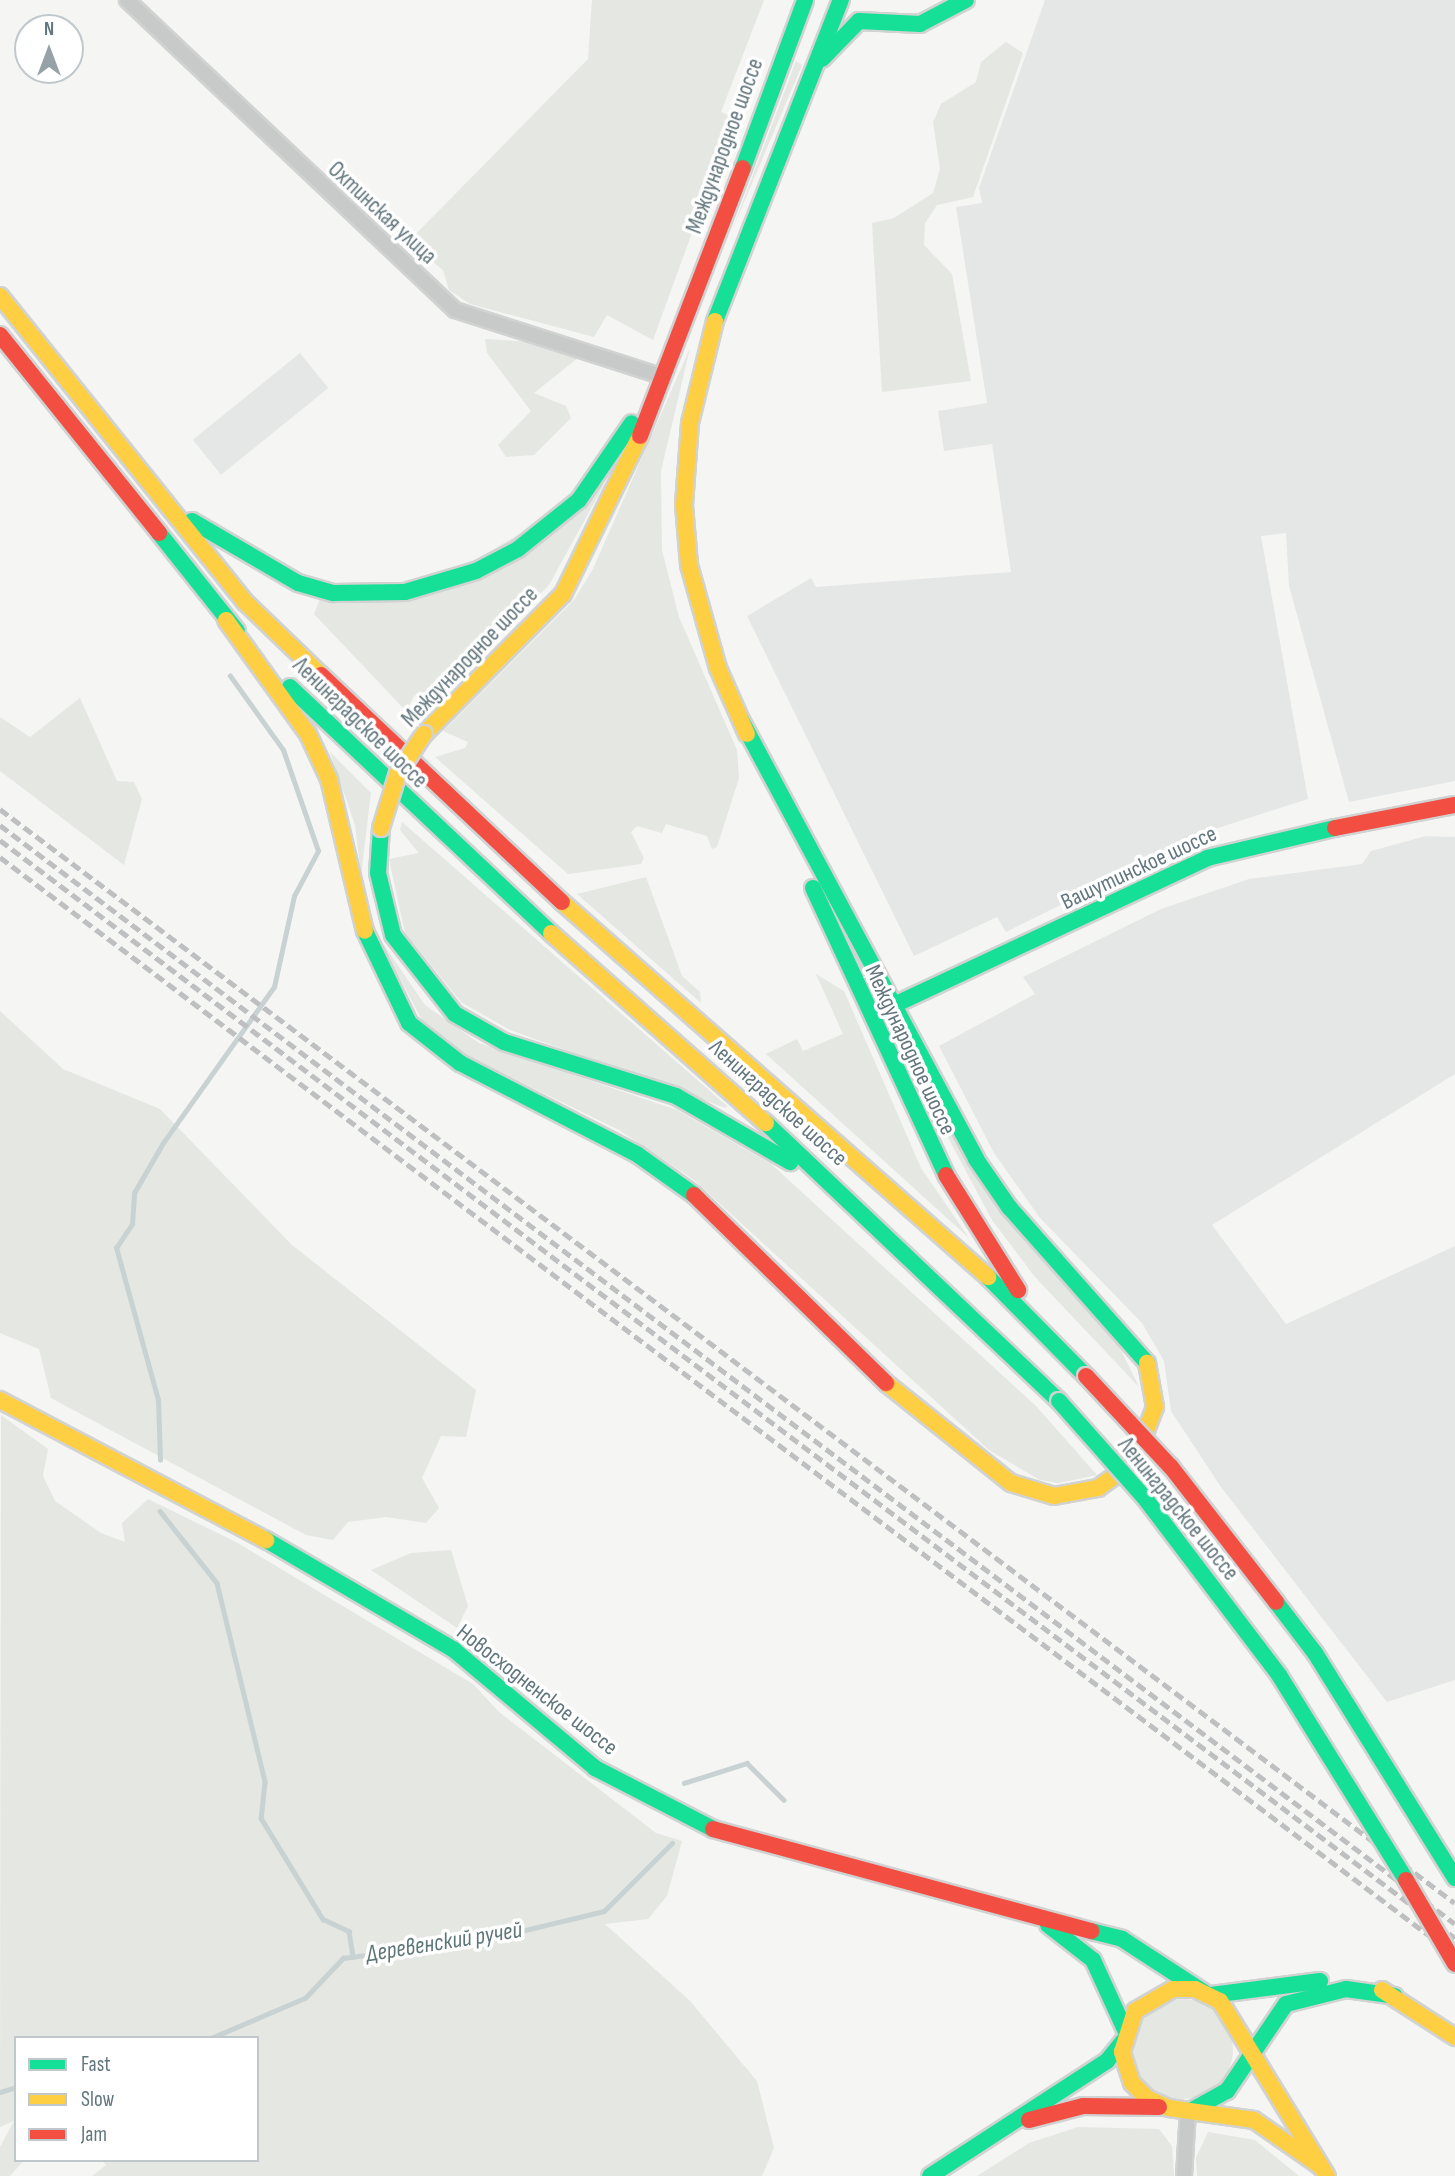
<!DOCTYPE html>
<meta charset="utf-8">
<style>
body{margin:0}
#map{position:relative;width:1455px;height:2176px;overflow:hidden;background:#f5f5f4;font-family:"Sofia Sans Condensed",sans-serif}
div>[style]{position:absolute}
[style*='--x']{left:calc(var(--x)*1px);top:calc(var(--y)*1px);width:calc(var(--w)*1px);rotate:calc(var(--a)*1deg)}
.built>*{inset:0;background:#e5e7e6;transform-origin:0 0}
.green>*{inset:0;background:#e4e7e2}
.round{border-radius:50%}
.stream>*{height:4.5px;margin:-2.25px;padding:0 2.25px;transform-origin:2.25px;border-radius:2.25px;background:#c8d2d3}
.roads{filter:drop-shadow(2px 0 #d1d2d2) drop-shadow(-2px 0 #d1d2d2) drop-shadow(0 2px #d1d2d2) drop-shadow(0 -2px #d1d2d2)}
.street>*{height:14px;margin:-7px;padding:0 7px;transform-origin:7px;border-radius:7px;background:#c8caca}
.fast>*{height:16px;margin:-8px;padding:0 8px;transform-origin:8px;border-radius:8px;background:#16e098}
.slow>*{height:16px;margin:-8px;padding:0 8px;transform-origin:8px;border-radius:8px;background:#ffcf43}
.jam>*{height:16px;margin:-8px;padding:0 8px;transform-origin:8px;border-radius:8px;background:#f24e42}
.rail>*{height:4.5px;margin-top:-2.25px;transform-origin:0;background:repeating-linear-gradient(90deg,#bdbfc0 0 10px,transparent 0 15px)}
.bridges{filter:drop-shadow(2px 0 #d1d2d2) drop-shadow(-2px 0 #d1d2d2) drop-shadow(0 2px #d1d2d2) drop-shadow(0 -2px #d1d2d2)}
.fast-bridge>*{height:16px;margin:-8px;padding:0 8px;transform-origin:8px;border-radius:8px;background:#16e098}
.slow-bridge>*{height:16px;margin:-8px;padding:0 8px;transform-origin:8px;border-radius:8px;background:#ffcf43}
.jam-bridge>*{height:16px;margin:-8px;padding:0 8px;transform-origin:8px;border-radius:8px;background:#f24e42}
span{translate:-50% -50%;white-space:nowrap;text-align:center;line-height:1.15;-webkit-text-stroke:7px #fff;paint-order:stroke}
.street-label{font-size:23px;color:#62767d}
.water-label{font-size:24px;color:#5d7678;font-style:italic}
.legend{position:absolute;left:14px;top:2036px;width:245px;height:126px;box-sizing:border-box;background:#fff;border:2px solid #c0c8cb;margin:0;padding:9px 12px;list-style:none;font-size:21px;color:#62767d}
.legend li{display:flex;align-items:center;gap:14px;height:35px}
.legend b{width:35px;border:2px solid #c0c8cb}
.north{position:absolute;left:14px;top:14px;width:70px;height:70px;box-sizing:border-box;background:#fff;border:2px solid #c0c8cb;border-radius:50%;rotate:0deg;font-size:19px;font-weight:700;line-height:28px;text-align:center;color:#62767d}
.north::after{content:'';display:block;margin:auto;width:24px;height:32px;background:#95a2a7;clip-path:polygon(50% 0,100% 100%,50% 72%,0 100%)}
</style>
<div id="map">
<div class="built">
<i style="clip-path:polygon(1045px 0,1455px 0,1455px 781px,1349px 802px,1289px 586px,1286px 533px,1261px 536px,1308px 799px,1215px 829px,1006px 932px,997px 917px,914px 956px,747px 616px,811px 578px,816px 587px,1011px 572px,992px 444px,944px 451px,938px 411px,987px 403px,956px 207px,982px 203px,979px 188px)"></i>
<i style="left:300px;top:353px;width:45px;height:138px;rotate:51deg"></i>
<i style="clip-path:polygon(1426px 836px,1455px 837px,1455px 1074px,1212px 1225px,1286px 1324px,1455px 1246px,1455px 1680px,1387px 1702px,1221px 1487px,1171px 1411px,1164px 1361px,1142px 1323px,1040px 1218px,994px 1153px,939px 1046px,1035px 994px,1023px 977px,1161px 909px,1249px 879px,1362px 864px,1371px 851px)"></i>
</div>
<div class="green">
<i style="clip-path:polygon(592px 0,764px 0,721px 112px,734px 117px,653px 340px,607px 315px,594px 337px,470px 304px,449px 290px,443px 270px,408px 242px,588px 59px)"></i>
<i style="clip-path:polygon(1006px 42px,1023px 53px,973px 197px,937px 205px,925px 223px,924px 245px,952px 274px,971px 381px,882px 392px,872px 223px,894px 218px,933px 193px,940px 169px,933px 122px,941px 104px,976px 82px,981px 62px)"></i>
<i style="clip-path:polygon(796px 61px,802px 65px,731px 233px)"></i>
<i style="clip-path:polygon(485px 339px,533px 342px,578px 358px,534px 393px,566px 406px,571px 418px,534px 455px,506px 457px,498px 445px,531px 411px,487px 353px)"></i>
<i style="clip-path:polygon(690px 348px,661px 471px,662px 550px,679px 617px,737px 750px,739px 778px,717px 847px,712px 849px,707px 836px,666px 824px,662px 833px,637px 826px,631px 832px,644px 858px,641px 864px,568px 874px,435px 757px,465px 748px,468px 742px,443px 731px,574px 600px,593px 569px)"></i>
<i style="clip-path:polygon(605px 483px,549px 585px,424px 709px,414px 695px,407px 712px,314px 614px,320px 599px,407px 601px)"></i>
<i style="clip-path:polygon(80px 698px,117px 781px,134px 782px,142px 799px,124px 865px,0 771px,0 717px,30px 737px)"></i>
<i style="clip-path:polygon(330px 752px,371px 793px,361px 875px,355px 825px)"></i>
<i style="clip-path:polygon(402px 822px,727px 1106px,726px 1108px,510px 1030px,461px 1002px,405px 933px,389px 859px,419px 853px,400px 830px)"></i>
<i style="clip-path:polygon(646px 877px,682px 976px,700px 992px,701px 1003px,577px 894px)"></i>
<i style="clip-path:polygon(375px 932px,425px 1005px,479px 1043px,677px 1110px,771px 1164px,1036px 1406px,1097px 1475px,1059px 1483px,1040px 1480px,989px 1450px,694px 1180px,619px 1130px,473px 1059px,422px 1020px)"></i>
<i style="clip-path:polygon(816px 974px,844px 991px,921px 1168px,969px 1238px,766px 1054px,797px 1039px,803px 1051px,843px 1034px)"></i>
<i style="clip-path:polygon(0 1011px,63px 1069px,160px 1109px,292px 1245px,476px 1390px,466px 1437px,441px 1436px,422px 1478px,439px 1508px,426px 1523px,386px 1517px,348px 1522px,333px 1540px,306px 1535px,51px 1398px,39px 1349px,0 1333px)"></i>
<i style="clip-path:polygon(912px 1054px,1119px 1346px,1139px 1387px,1035px 1277px,992px 1220px,905px 1057px)"></i>
<i style="clip-path:polygon(1px 1415px,48px 1449px,43px 1476px,55px 1501px,101px 1533px,125px 1542px,122px 1523px,148px 1499px,236px 1542px,473px 1684px,499px 1712px,656px 1833px,682px 1841px,667px 1896px,648px 1919px,605px 1924px,690px 2001px,757px 2081px,774px 2148px,762px 2176px,92px 2176px,106px 2165px,102px 2160px,257px 2160px,257px 2038px,16px 2038px,16px 2160px,24px 2160px,10px 2176px,0 2176px,0 2147px,14px 2121px,0 2127px)"></i>
<i style="clip-path:polygon(451px 1550px,468px 1606px,457px 1628px,371px 1570px,411px 1553px)"></i>
<i class="round" style="left:1133px;top:1999px;width:100px;height:100px"></i>
<i style="clip-path:polygon(1078px 2127px,1159px 2129px,1172px 2146px,1174px 2176px,977px 2176px,1029px 2143px)"></i>
<i style="clip-path:polygon(1208px 2132px,1255px 2140px,1299px 2176px,1197px 2176px,1196px 2158px)"></i>
</div>
<div class="stream">
<i style="--x:160;--y:1460;--w:60;--a:-91.9"></i>
<i style="--x:158;--y:1400;--w:158;--a:-105.4"></i>
<i style="--x:116;--y:1248;--w:29;--a:-56"></i>
<i style="--x:132;--y:1224;--w:31;--a:-86"></i>
<i style="--x:134;--y:1193;--w:58;--a:-59.9"></i>
<i style="--x:163;--y:1143;--w:191;--a:-54.6"></i>
<i style="--x:274;--y:987;--w:93;--a:-77.6"></i>
<i style="--x:294;--y:896;--w:51;--a:-61.9"></i>
<i style="--x:318;--y:851;--w:107;--a:-109.1"></i>
<i style="--x:283;--y:750;--w:91;--a:-125.6"></i>
<i style="--x:160;--y:1511;--w:92;--a:51.6"></i>
<i style="--x:217;--y:1583;--w:205;--a:76.4"></i>
<i style="--x:265;--y:1782;--w:36;--a:96"></i>
<i style="--x:261;--y:1818;--w:119;--a:58.5"></i>
<i style="--x:323;--y:1919;--w:29;--a:25"></i>
<i style="--x:349;--y:1931;--w:26;--a:81"></i>
<i style="--x:684;--y:1783;--w:66;--a:-17.6"></i>
<i style="--x:747;--y:1763;--w:52;--a:45"></i>
<i style="--x:211;--y:2038;--w:102;--a:-23.1"></i>
<i style="--x:305;--y:1998;--w:55;--a:-46.5"></i>
<i style="--x:343;--y:1958;--w:142;--a:-7.3"></i>
<i style="--x:484;--y:1940;--w:123;--a:-13.6"></i>
<i style="--x:604;--y:1911;--w:96;--a:-45"></i>
<i style="--x:0;--y:2092;--w:17;--a:-17"></i>
</div>
<div class="roads">
<div class="street">
<i style="--x:127;--y:0;--w:451;--a:43.4"></i>
<i style="--x:455;--y:310;--w:212;--a:17.8"></i>
<i style="--x:1184;--y:2176;--w:66;--a:-86.5"></i>
</div>
<div class="fast">
<i style="--x:822;--y:59;--w:53;--a:-45.8"></i>
<i style="--x:859;--y:21;--w:61;--a:2.8"></i>
<i style="--x:920;--y:24;--w:52;--a:-27.6"></i>
<i style="--x:743;--y:168;--w:179;--a:-69.7"></i>
<i style="--x:715;--y:321;--w:345;--a:-68.6"></i>
<i style="--x:192;--y:521;--w:123;--a:30.3"></i>
<i style="--x:298;--y:583;--w:37;--a:16"></i>
<i style="--x:334;--y:593;--w:71;--a:-0.8"></i>
<i style="--x:405;--y:592;--w:74;--a:-16.5"></i>
<i style="--x:476;--y:571;--w:47;--a:-27.6"></i>
<i style="--x:518;--y:549;--w:78;--a:-38.8"></i>
<i style="--x:579;--y:500;--w:93;--a:-55.5"></i>
<i style="--x:159;--y:533;--w:125;--a:51.5"></i>
<i style="--x:290;--y:687;--w:359;--a:43.3"></i>
<i style="--x:741;--y:720;--w:498;--a:61.8"></i>
<i style="--x:976;--y:1159;--w:58;--a:55.5"></i>
<i style="--x:1009;--y:1207;--w:208;--a:48.5"></i>
<i style="--x:381;--y:828;--w:45;--a:93.8"></i>
<i style="--x:378;--y:873;--w:64;--a:76.4"></i>
<i style="--x:393;--y:935;--w:100;--a:51.9"></i>
<i style="--x:455;--y:1014;--w:56;--a:29.7"></i>
<i style="--x:504;--y:1042;--w:180;--a:17.4"></i>
<i style="--x:676;--y:1096;--w:132;--a:30.1"></i>
<i style="--x:813;--y:888;--w:316;--a:65.1"></i>
<i style="--x:365;--y:931;--w:102;--a:64.4"></i>
<i style="--x:409;--y:1023;--w:65;--a:38.1"></i>
<i style="--x:460;--y:1063;--w:200;--a:27.3"></i>
<i style="--x:638;--y:1155;--w:69;--a:35.5"></i>
<i style="--x:896;--y:1004;--w:344;--a:-25.1"></i>
<i style="--x:1207;--y:858;--w:131;--a:-13.2"></i>
<i style="--x:766;--y:1123;--w:404;--a:43.5"></i>
<i style="--x:988;--y:1277;--w:139;--a:45.3"></i>
<i style="--x:266;--y:1540;--w:218;--a:30.3"></i>
<i style="--x:454;--y:1650;--w:184;--a:39.9"></i>
<i style="--x:595;--y:1768;--w:133;--a:27.3"></i>
<i style="--x:1048;--y:1925;--w:57;--a:37.9"></i>
<i style="--x:1093;--y:1960;--w:77;--a:65.4"></i>
<i style="--x:1091;--y:1931;--w:32;--a:14"></i>
<i style="--x:1122;--y:1939;--w:99;--a:33"></i>
<i style="--x:1211;--y:1995;--w:110;--a:-7.3"></i>
<i style="--x:1194;--y:2109;--w:38;--a:-29"></i>
<i style="--x:1227;--y:2091;--w:105;--a:-55.9"></i>
<i style="--x:1286;--y:2004;--w:62;--a:-14"></i>
<i style="--x:1346;--y:1989;--w:49;--a:8.1"></i>
<i style="--x:930;--y:2176;--w:211;--a:-33"></i>
<i style="--x:1107;--y:2061;--w:26;--a:-51"></i>
</div>
<div class="slow">
<i style="--x:0;--y:296;--w:391;--a:51.3"></i>
<i style="--x:244;--y:601;--w:107;--a:43.9"></i>
<i style="--x:715;--y:321;--w:105;--a:103.8"></i>
<i style="--x:690;--y:423;--w:82;--a:94.2"></i>
<i style="--x:684;--y:505;--w:60;--a:85.2"></i>
<i style="--x:689;--y:565;--w:107;--a:74.3"></i>
<i style="--x:718;--y:668;--w:72;--a:66.3"></i>
<i style="--x:226;--y:620;--w:140;--a:54.3"></i>
<i style="--x:308;--y:734;--w:50;--a:65"></i>
<i style="--x:329;--y:779;--w:156;--a:76.7"></i>
<i style="--x:424;--y:734;--w:197;--a:-45.2"></i>
<i style="--x:563;--y:594;--w:176;--a:-64"></i>
<i style="--x:562;--y:902;--w:568;--a:41.36"></i>
<i style="--x:551;--y:933;--w:287;--a:41.5"></i>
<i style="--x:886;--y:1383;--w:160;--a:38.7"></i>
<i style="--x:1011;--y:1483;--w:45;--a:16.8"></i>
<i style="--x:1054;--y:1496;--w:45;--a:-10.3"></i>
<i style="--x:1098;--y:1488;--w:44;--a:-35.8"></i>
<i style="--x:1134;--y:1462;--w:59;--a:-69.1"></i>
<i style="--x:1155;--y:1407;--w:45;--a:-100.3"></i>
<i style="--x:0;--y:1400;--w:301;--a:27.8"></i>
<i style="--x:1382;--y:1990;--w:87;--a:32.8"></i>
<i style="--x:1320;--y:2166;--w:80;--a:-145.1"></i>
<i style="--x:1254;--y:2120;--w:86;--a:-172"></i>
<i style="--x:1169;--y:2108;--w:24;--a:-156"></i>
<i style="--x:1147;--y:2098;--w:21;--a:-135"></i>
<i style="--x:1132;--y:2083;--w:33;--a:-108"></i>
<i style="--x:1122;--y:2052;--w:43;--a:-72.4"></i>
<i style="--x:1135;--y:2011;--w:44;--a:-30.1"></i>
<i style="--x:1173;--y:1989;--w:22;--a:0"></i>
<i style="--x:1195;--y:1989;--w:28;--a:26"></i>
<i style="--x:1220;--y:2001;--w:205;--a:58.6"></i>
</div>
<div class="jam">
<i style="--x:0;--y:335;--w:254;--a:51.2"></i>
<i style="--x:640;--y:436;--w:287;--a:-69"></i>
<i style="--x:321;--y:675;--w:331;--a:43.3"></i>
<i style="--x:1335;--y:828;--w:122;--a:-10.9"></i>
<i style="--x:946;--y:1175;--w:136;--a:57.9"></i>
<i style="--x:694;--y:1195;--w:269;--a:44.4"></i>
<i style="--x:713;--y:1829;--w:392;--a:15.1"></i>
<i style="--x:1029;--y:2120;--w:56;--a:-14.5"></i>
<i style="--x:1083;--y:2106;--w:76;--a:0.8"></i>
</div>
</div>
<div class="rail">
<i style="--x:0;--y:809;--w:1820;--a:36.94"></i>
<i style="--x:0;--y:825;--w:1823;--a:37.06"></i>
<i style="--x:0;--y:840;--w:1823;--a:37.04"></i>
<i style="--x:0;--y:857;--w:1823;--a:37.04"></i>
</div>
<div class="bridges">
<div class="fast-bridge">
<i style="--x:1059;--y:1401;--w:128;--a:48.5"></i>
<i style="--x:1144;--y:1497;--w:223;--a:52.8"></i>
<i style="--x:1279;--y:1675;--w:241;--a:58.2"></i>
<i style="--x:1276;--y:1602;--w:64;--a:52.6"></i>
<i style="--x:1315;--y:1653;--w:265;--a:58.1"></i>
</div>
<div class="slow-bridge">
<i style="--x:381;--y:828;--w:58;--a:-72.8"></i>
<i style="--x:398;--y:773;--w:47;--a:-56.3"></i>
</div>
<div class="jam-bridge">
<i style="--x:1086;--y:1376;--w:125;--a:47"></i>
<i style="--x:1171;--y:1467;--w:171;--a:52.1"></i>
<i style="--x:1406;--y:1880;--w:97;--a:59.7"></i>
</div>
</div>
<div class="street-label">
<span style="left:725px;top:146px;rotate:-70deg">Международное шоссе</span>
<span style="left:382px;top:213px;rotate:43deg">Охтинская улица</span>
<span style="left:470px;top:657px;rotate:-46deg">Международное шоссе</span>
<span style="left:360px;top:723px;rotate:44deg">Ленинградское шоссе</span>
<span style="left:1139px;top:868px;rotate:-25deg">Вашутинское шоссе</span>
<span style="left:910px;top:1050px;rotate:65deg">Международное шоссе</span>
<span style="left:778px;top:1103px;rotate:42deg">Ленинградское шоссе</span>
<span style="left:1178px;top:1509px;rotate:51deg">Ленинградское шоссе</span>
<span style="left:537px;top:1690px;rotate:38deg">Новосходненское шоссе</span>
</div>
<div class="water-label">
<span style="left:444px;top:1942px;rotate:-9deg">Деревенский ручей</span>
</div>
<ul class="legend">
<li><b style="height:9px;background:#16e098"></b>Fast</li>
<li><b style="height:9px;background:#ffcf43"></b>Slow</li>
<li><b style="height:9px;background:#f24e42"></b>Jam</li>
</ul>
<div class="north">N</div>
</div>
